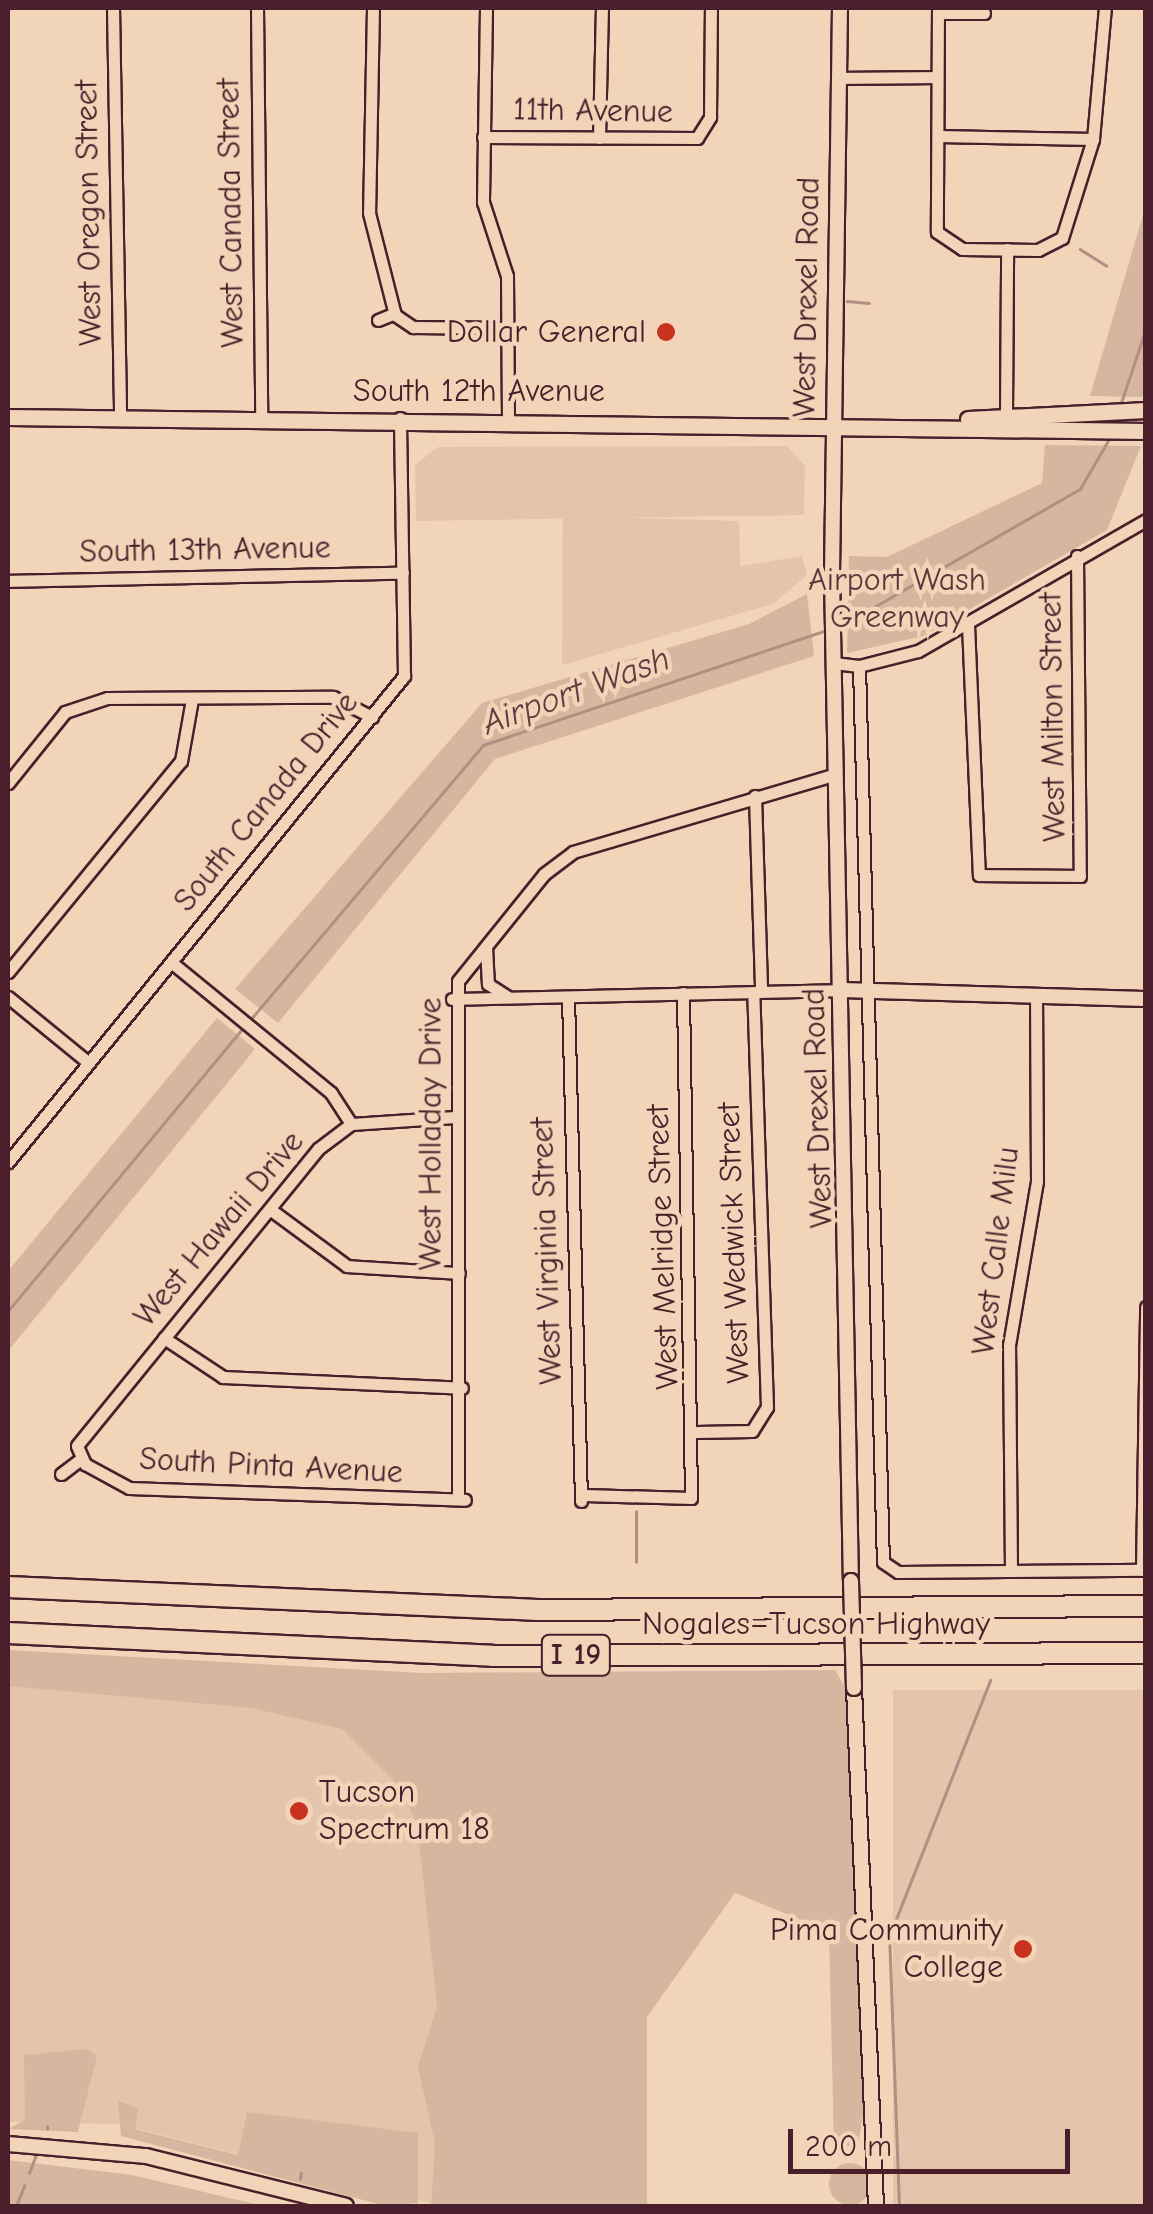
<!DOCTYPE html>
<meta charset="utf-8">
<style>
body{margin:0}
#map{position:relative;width:1153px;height:2214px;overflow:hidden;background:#f2d4b8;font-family:"Comic Neue",sans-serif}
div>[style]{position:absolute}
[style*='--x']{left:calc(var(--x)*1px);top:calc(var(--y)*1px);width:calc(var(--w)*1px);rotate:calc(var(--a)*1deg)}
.built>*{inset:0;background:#e4c5ac;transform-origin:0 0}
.green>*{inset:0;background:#d7b6a0}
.round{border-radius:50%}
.stream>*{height:2.5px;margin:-1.25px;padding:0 1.25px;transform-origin:1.25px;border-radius:1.25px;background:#b28f82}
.roads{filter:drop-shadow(2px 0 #4a1f2b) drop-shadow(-2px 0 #4a1f2b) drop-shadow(0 2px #4a1f2b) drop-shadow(0 -2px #4a1f2b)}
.minor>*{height:11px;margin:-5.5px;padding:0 5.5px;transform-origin:5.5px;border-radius:5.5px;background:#f2d4b8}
.tertiary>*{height:14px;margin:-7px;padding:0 7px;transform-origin:7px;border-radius:7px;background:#f2d4b8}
.secondary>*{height:15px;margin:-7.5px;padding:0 7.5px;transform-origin:7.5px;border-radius:7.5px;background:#f2d4b8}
.motorway>*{height:20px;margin:-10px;padding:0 10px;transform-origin:10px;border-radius:10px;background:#f2d4b8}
.bridges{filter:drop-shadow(2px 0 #4a1f2b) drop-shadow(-2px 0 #4a1f2b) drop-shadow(0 2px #4a1f2b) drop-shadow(0 -2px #4a1f2b)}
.tertiary-bridge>*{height:14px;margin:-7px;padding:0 7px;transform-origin:7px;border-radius:7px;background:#f2d4b8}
.dots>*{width:28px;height:28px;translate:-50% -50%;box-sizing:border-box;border:5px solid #f2d4b8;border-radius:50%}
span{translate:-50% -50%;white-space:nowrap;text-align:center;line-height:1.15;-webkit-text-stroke:9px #f2d4b8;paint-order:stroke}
.shield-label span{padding:2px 8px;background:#f2d4b8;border:2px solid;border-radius:8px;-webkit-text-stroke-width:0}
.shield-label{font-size:30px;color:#4a1f2b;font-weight:700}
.street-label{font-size:32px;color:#4a1f2b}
.poi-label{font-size:32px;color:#4a1f2b}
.right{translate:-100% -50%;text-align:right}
.left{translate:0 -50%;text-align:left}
.park-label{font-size:32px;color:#5f363d}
.water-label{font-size:35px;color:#643b41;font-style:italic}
.frame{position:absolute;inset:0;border:10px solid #4a1f2b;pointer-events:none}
.scale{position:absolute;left:788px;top:2129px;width:282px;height:45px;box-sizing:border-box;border:5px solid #4a1f2b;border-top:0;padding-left:12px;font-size:30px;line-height:35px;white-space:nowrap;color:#4a1f2b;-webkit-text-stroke:8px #f2d4b8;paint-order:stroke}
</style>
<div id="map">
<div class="built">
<i style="clip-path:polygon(787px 446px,805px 466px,804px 515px,416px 521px,415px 465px,438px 447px)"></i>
<i style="clip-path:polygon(563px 516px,739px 521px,740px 566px,802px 556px,807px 575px,773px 604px,562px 665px)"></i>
<i style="clip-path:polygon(8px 1673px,134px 1681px,437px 1743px,442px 2206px,119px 2124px,8px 2122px)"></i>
<i style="left:1145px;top:1690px;width:516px;height:252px;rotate:90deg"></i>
</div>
<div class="green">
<i style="clip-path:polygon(1145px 208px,1145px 386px,1142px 397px,1090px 396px)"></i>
<i style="clip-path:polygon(1045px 445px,1141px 446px,1107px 530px,923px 636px,847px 653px,849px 556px,887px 557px,1042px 483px)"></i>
<i style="clip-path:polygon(807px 594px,814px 656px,495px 759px,278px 1023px,235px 989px,482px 703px,749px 624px)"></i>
<i style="clip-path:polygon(217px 1018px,255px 1049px,8px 1351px,8px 1271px)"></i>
<i style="clip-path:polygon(8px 1650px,423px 1673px,835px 1670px,847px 1691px,865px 2103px,858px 2145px,834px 2148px,829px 1931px,735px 1893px,647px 2017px,647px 2206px,431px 2206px,435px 2144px,418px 2067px,437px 2006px,417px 1823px,397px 1784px,342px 1729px,252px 1708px,8px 1686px)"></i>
<i style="clip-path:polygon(87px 2049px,97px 2056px,78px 2132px,8px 2129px,25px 2120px,24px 2055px)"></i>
<i style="clip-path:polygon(118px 2101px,138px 2108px,135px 2129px,238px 2155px,247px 2112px,418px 2133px,418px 2203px,386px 2206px,121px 2136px)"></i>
<i style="clip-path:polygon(8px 2160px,132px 2175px,263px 2206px,8px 2206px)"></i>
<i class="round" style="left:829px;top:2163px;width:42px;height:42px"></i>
</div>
<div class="stream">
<i style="--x:1080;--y:249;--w:31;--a:32"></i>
<i style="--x:847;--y:301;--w:22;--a:5"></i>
<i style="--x:1121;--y:403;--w:79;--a:-71.6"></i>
<i style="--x:839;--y:627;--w:278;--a:-29.8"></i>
<i style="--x:1080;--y:489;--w:58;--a:-59.9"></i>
<i style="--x:250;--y:1020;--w:360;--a:-49.7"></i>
<i style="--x:483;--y:745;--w:362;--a:-18.5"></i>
<i style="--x:8;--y:1311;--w:371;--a:-50.3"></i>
<i style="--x:636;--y:1562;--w:50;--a:-90"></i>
<i style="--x:47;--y:2129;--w:2;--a:-90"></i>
<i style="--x:29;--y:2173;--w:19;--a:-69"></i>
<i style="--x:300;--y:2179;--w:6;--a:-81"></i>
<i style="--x:16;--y:2206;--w:22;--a:-68"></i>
<i style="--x:286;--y:2206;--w:1;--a:-45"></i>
<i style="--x:899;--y:2206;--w:269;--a:-92.1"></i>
<i style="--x:889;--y:1937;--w:276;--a:-68.5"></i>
</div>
<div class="roads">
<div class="minor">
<i style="--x:113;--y:8;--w:409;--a:89"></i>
<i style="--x:257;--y:8;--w:409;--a:89.4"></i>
<i style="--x:373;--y:8;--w:205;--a:91.1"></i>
<i style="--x:369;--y:213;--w:105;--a:75.7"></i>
<i style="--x:395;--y:315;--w:22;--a:34"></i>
<i style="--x:413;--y:327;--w:95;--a:0.6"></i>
<i style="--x:486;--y:8;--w:194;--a:90.9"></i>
<i style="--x:483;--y:202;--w:78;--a:72"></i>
<i style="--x:507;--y:276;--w:143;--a:89.6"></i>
<i style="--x:938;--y:8;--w:224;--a:90.3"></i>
<i style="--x:937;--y:232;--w:30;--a:34"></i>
<i style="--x:962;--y:249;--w:76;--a:0.8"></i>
<i style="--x:1038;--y:250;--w:27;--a:-27"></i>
<i style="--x:1062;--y:238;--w:104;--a:-72.6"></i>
<i style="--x:1093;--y:139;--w:132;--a:-84.8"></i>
<i style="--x:938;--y:13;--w:46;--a:0"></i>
<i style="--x:838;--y:78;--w:99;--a:-0.6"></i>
<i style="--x:938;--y:136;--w:155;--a:1.1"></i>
<i style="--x:483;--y:137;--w:214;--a:0.3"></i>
<i style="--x:697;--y:138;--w:25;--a:-58"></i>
<i style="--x:710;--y:117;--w:109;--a:-89.5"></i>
<i style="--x:599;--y:138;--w:130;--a:-88.7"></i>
<i style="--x:378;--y:320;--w:18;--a:-22"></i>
<i style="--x:1006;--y:412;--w:163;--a:-89.6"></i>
<i style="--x:1077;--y:556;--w:320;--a:89.5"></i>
<i style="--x:8;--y:581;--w:395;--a:-1.2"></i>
<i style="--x:968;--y:625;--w:250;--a:87.5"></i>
<i style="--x:834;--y:663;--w:25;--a:7"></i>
<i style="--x:859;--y:666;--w:61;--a:-14.3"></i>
<i style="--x:918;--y:651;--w:263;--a:-29.9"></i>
<i style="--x:859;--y:666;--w:896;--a:88.47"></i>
<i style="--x:883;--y:1562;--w:18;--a:34"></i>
<i style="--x:898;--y:1572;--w:248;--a:-0.5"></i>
<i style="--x:8;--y:783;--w:91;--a:-51.2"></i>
<i style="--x:65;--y:712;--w:44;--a:-18.4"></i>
<i style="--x:107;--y:698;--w:226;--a:-0.3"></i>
<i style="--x:333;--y:697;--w:44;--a:27.1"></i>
<i style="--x:755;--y:796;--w:196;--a:88.2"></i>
<i style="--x:979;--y:875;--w:101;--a:0.6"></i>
<i style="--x:486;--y:947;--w:37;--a:87"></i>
<i style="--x:488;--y:984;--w:24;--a:33"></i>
<i style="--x:171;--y:962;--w:207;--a:39.3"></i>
<i style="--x:331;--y:1093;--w:37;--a:57"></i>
<i style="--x:8;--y:972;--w:273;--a:-50.7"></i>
<i style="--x:181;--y:761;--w:63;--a:-79.9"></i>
<i style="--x:683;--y:993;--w:505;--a:89.09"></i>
<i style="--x:8;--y:997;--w:104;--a:39.2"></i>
<i style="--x:568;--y:997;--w:504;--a:88.52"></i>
<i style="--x:452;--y:999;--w:388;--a:-1.3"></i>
<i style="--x:455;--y:1117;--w:104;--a:176.1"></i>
<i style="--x:351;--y:1124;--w:41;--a:142.9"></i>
<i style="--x:318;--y:1149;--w:382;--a:129.1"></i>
<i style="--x:77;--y:1446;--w:20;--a:66"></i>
<i style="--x:85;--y:1464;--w:50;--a:28.6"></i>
<i style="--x:129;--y:1488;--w:336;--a:2"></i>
<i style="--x:8;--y:1162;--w:627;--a:-50.83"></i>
<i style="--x:404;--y:676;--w:258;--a:-90.9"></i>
<i style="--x:271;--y:1210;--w:94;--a:36.4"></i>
<i style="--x:347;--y:1266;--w:112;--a:3.6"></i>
<i style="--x:164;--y:1338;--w:71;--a:33.5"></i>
<i style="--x:223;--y:1377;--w:239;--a:2.6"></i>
<i style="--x:696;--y:1432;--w:56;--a:-1"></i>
<i style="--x:752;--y:1431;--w:28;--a:-58"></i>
<i style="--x:767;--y:1407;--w:415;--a:-91.9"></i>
<i style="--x:61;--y:1474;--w:25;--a:-37"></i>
<i style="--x:458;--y:1494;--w:513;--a:-90"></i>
<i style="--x:458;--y:981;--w:137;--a:-51.2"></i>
<i style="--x:544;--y:874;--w:36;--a:-37"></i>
<i style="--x:573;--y:852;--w:274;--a:-16.5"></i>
<i style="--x:584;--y:1495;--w:107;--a:1.6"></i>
<i style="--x:1011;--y:1570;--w:225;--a:-90.5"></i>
<i style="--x:1009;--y:1345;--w:166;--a:-80.3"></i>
<i style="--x:1037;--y:1181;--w:183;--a:-90.3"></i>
<i style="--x:1142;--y:1570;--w:263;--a:-89.1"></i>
</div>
<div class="tertiary">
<i style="--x:840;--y:8;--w:569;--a:90.81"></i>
<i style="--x:832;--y:577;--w:1004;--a:88.92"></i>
<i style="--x:840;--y:990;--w:306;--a:1.7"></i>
<i style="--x:854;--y:1688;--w:518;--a:87.57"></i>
<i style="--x:8;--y:2144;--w:139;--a:5"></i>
<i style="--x:146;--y:2156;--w:206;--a:14"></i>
</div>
<div class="secondary">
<i style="--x:8;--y:417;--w:1138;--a:0.7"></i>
<i style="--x:968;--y:419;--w:178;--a:-2.9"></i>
</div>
<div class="motorway">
<i style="--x:8;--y:1587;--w:530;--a:2.48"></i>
<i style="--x:538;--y:1610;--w:608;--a:-0.38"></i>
<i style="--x:8;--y:1633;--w:485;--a:2.7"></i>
<i style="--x:492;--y:1656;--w:654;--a:-0.26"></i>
</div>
</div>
<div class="bridges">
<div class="tertiary-bridge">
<i style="--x:851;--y:1581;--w:107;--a:88.4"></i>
</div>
</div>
<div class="dots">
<i style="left:666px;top:332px;background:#c8321e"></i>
<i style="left:299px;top:1811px;background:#c8321e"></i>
<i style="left:1023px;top:1949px;background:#c8321e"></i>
</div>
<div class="shield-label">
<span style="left:576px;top:1655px">I 19</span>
</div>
<div class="street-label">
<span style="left:593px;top:111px;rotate:1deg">11th Avenue</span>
<span style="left:89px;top:213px;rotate:-91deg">West Oregon Street</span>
<span style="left:231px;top:213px;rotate:-91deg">West Canada Street</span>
<span style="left:807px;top:297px;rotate:-89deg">West Drexel Road</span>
<span style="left:479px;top:391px">South 12th Avenue</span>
<span style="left:205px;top:550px;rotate:-1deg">South 13th Avenue</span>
<span style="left:1053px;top:717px;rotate:-91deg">West Milton Street</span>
<span style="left:266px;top:802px;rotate:-51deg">South Canada Drive</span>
<span style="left:818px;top:1108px;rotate:-92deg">West Drexel Road</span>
<span style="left:431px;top:1134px;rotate:-90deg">West Holladay Drive</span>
<span style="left:219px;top:1229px;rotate:-50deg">West Hawaii Drive</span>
<span style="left:734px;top:1243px;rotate:-92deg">West Wedwick Street</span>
<span style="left:663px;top:1247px;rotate:-92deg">West Melridge Street</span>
<span style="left:547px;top:1251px;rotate:-92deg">West Virginia Street</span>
<span style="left:996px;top:1251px;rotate:-83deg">West Calle Milu</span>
<span style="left:271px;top:1466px;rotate:3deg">South Pinta Avenue</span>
<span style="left:816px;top:1624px">Nogales–Tucson Highway</span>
</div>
<div class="poi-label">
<span class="right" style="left:646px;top:332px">Dollar General</span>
<span class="left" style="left:319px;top:1811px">Tucson<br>Spectrum 18</span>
<span class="right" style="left:1003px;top:1949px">Pima Community<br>College</span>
</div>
<div class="park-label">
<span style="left:897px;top:599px">Airport Wash<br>Greenway</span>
</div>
<div class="water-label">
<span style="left:576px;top:691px;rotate:-20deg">Airport Wash</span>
</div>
<div class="frame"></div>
<div class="scale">200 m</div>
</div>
